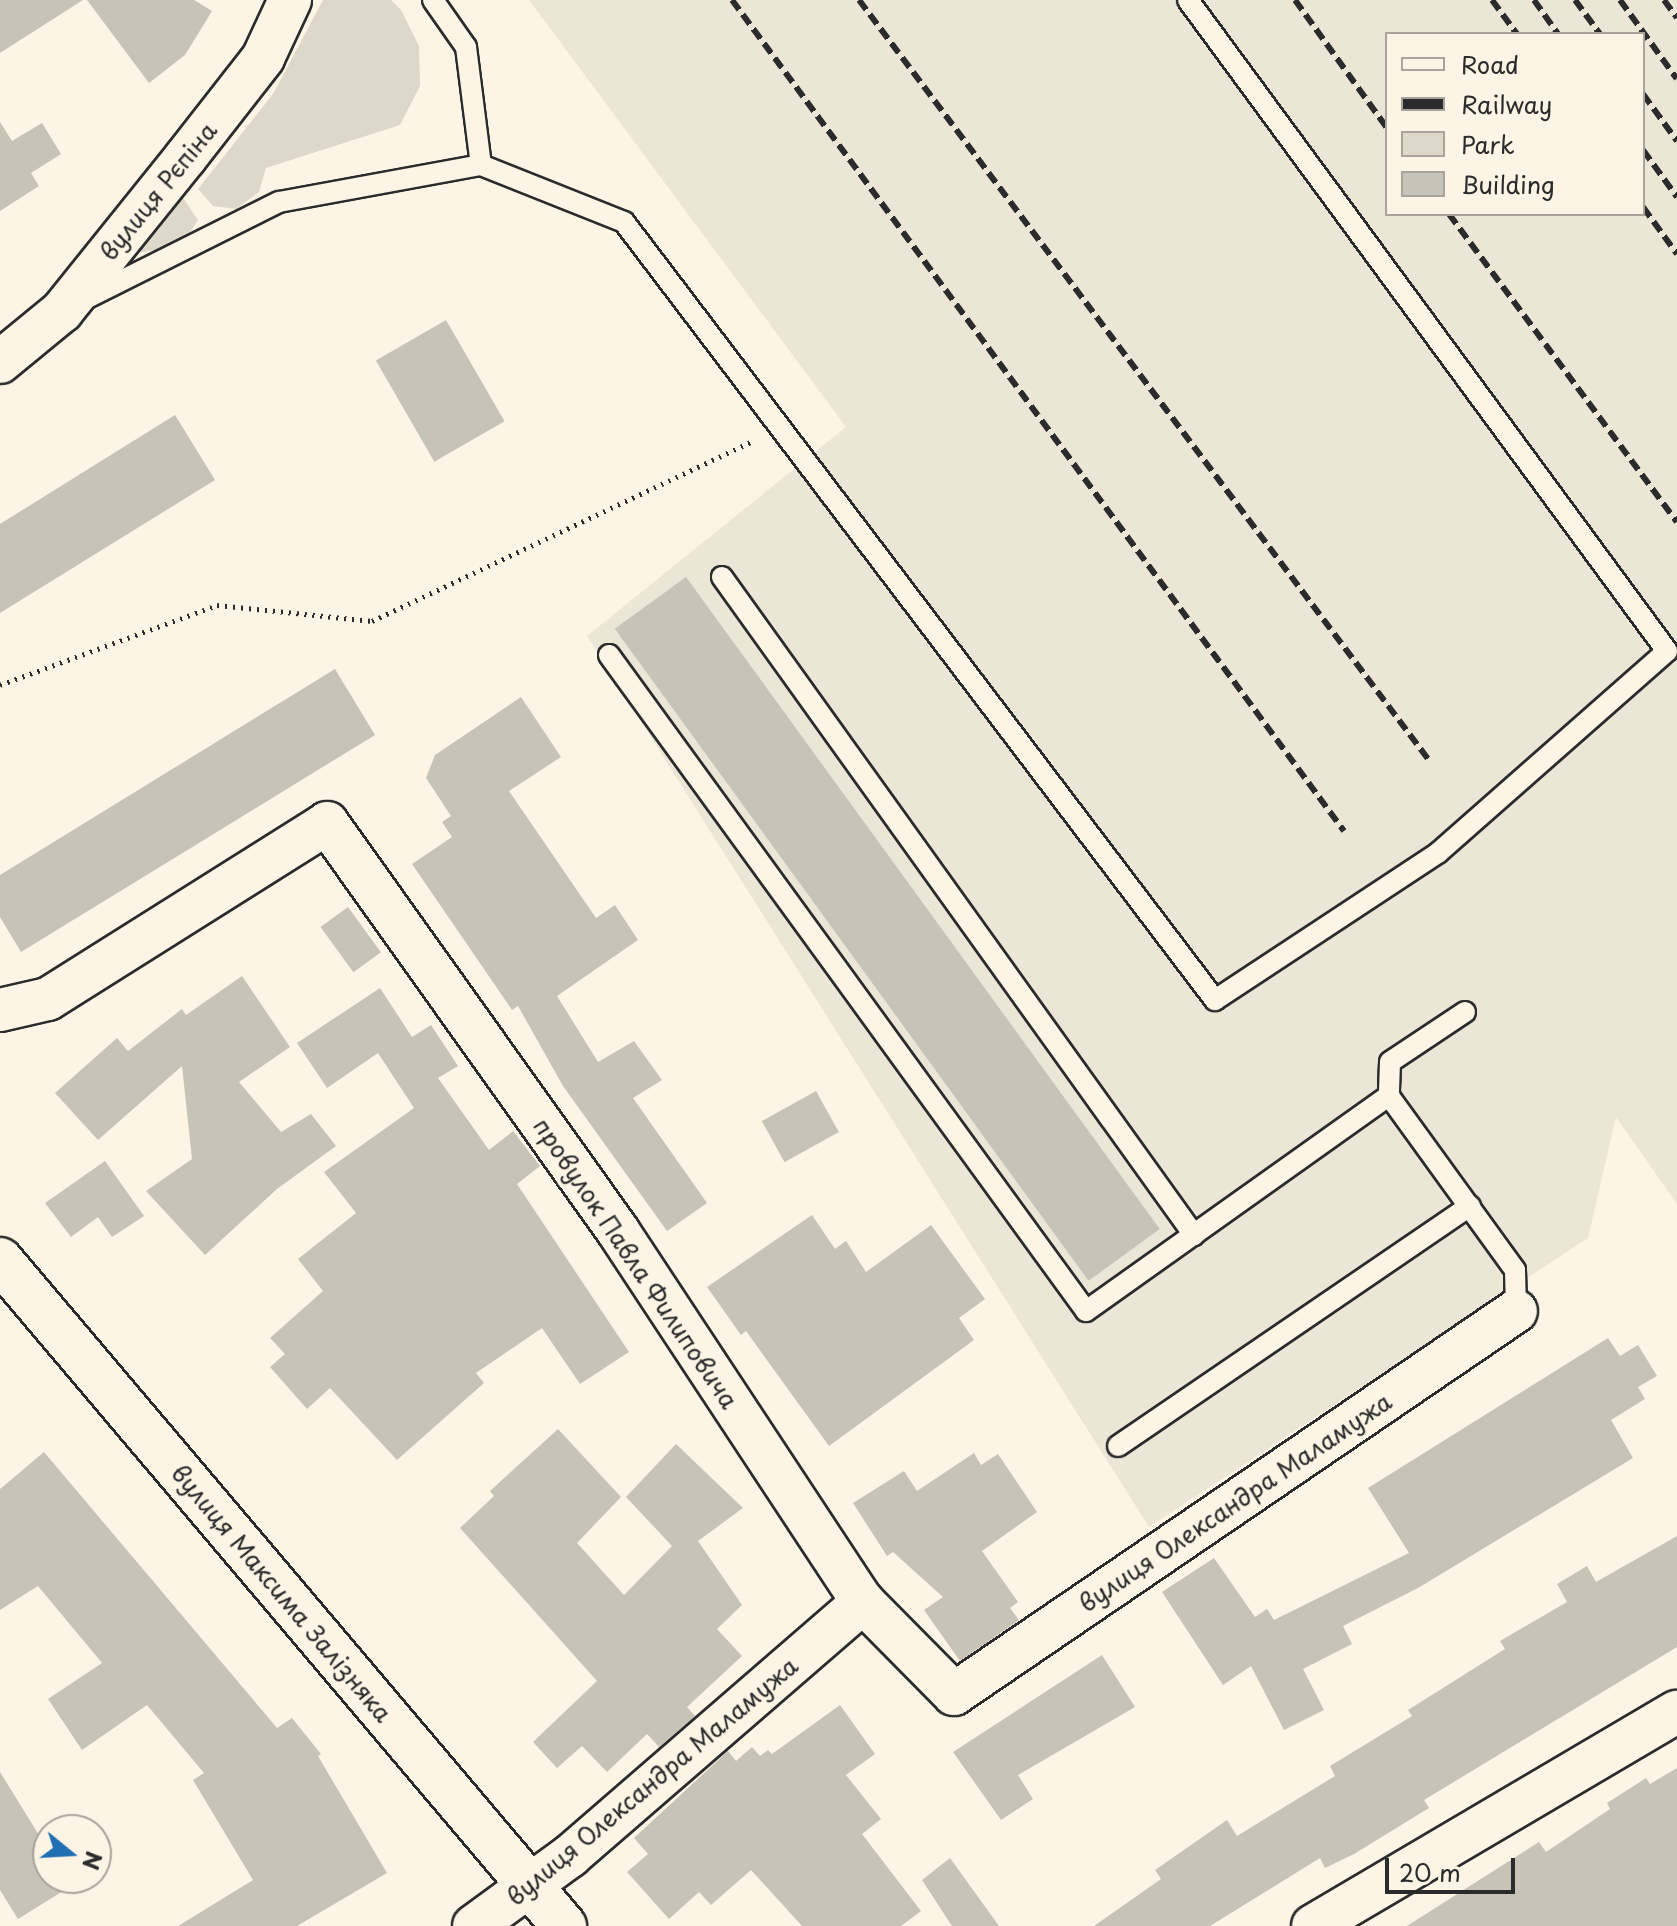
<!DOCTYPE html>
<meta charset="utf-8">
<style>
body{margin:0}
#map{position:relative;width:1677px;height:1926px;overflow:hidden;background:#fcf5e5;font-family:"Playpen Sans",sans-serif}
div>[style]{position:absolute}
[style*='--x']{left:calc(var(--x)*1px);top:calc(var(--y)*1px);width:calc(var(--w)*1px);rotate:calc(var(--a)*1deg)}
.built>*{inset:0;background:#ece6d7}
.green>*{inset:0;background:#ded8ca}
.building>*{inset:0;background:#c8c3b7;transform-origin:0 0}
.path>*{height:5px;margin-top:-2.5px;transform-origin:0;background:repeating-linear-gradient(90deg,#2b2b2b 0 2px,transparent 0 8px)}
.roads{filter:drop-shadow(2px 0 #2b2b2b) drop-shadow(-2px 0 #2b2b2b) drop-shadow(0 2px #2b2b2b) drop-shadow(0 -2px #2b2b2b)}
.lane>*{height:20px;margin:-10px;padding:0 10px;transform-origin:10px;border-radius:10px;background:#fcf5e5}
.street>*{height:42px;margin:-21px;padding:0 21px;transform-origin:21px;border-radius:21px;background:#fcf5e5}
.secondary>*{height:44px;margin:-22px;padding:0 22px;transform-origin:22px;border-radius:22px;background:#fcf5e5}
.rail>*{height:6px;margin-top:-3px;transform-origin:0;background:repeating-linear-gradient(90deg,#2b2b2b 0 12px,transparent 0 18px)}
span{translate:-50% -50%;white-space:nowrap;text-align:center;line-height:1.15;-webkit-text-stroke:8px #fcf5e5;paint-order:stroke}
.street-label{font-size:24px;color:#2b2b2b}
.legend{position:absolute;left:1385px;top:32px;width:260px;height:184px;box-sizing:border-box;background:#fcf5e5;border:2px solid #a8a49b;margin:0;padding:10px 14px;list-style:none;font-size:24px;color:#2b2b2b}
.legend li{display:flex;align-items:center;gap:16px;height:40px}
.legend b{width:40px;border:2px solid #a8a49b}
.north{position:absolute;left:32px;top:1814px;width:80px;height:80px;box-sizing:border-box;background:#fcf5e5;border:2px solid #a8a49b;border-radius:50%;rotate:108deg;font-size:22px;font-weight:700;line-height:32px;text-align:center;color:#2b2b2b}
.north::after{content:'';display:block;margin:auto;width:28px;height:36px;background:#1f6fb2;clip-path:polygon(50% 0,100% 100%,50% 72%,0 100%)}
.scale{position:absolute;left:1385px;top:1858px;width:130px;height:36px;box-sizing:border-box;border:4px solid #2b2b2b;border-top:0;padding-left:10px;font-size:24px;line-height:28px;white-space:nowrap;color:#2b2b2b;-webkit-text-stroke:6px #fcf5e5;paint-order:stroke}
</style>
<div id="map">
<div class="built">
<i style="clip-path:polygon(evenodd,529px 0,1677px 0,1677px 1204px,1616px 1117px,1588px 1238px,1149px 1527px,587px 636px,846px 427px,529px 0,1387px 34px,1643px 34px,1643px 214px,1387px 214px,1387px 34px)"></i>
</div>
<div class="green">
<i style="clip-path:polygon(323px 0,391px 0,401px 10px,419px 46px,420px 86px,400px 125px,266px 168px,259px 192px,236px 209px,213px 206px,198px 189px,273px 94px)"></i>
<i style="clip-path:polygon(181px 195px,198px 220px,189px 234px,169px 248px,130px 254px)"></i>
</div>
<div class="building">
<i style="clip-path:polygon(0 0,83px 0,0 53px)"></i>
<i style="clip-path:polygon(87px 0,194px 0,212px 11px,185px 55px,149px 83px)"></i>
<i style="clip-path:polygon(0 122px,12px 141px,42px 123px,61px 154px,31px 173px,39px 186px,0 211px)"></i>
<i style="left:446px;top:320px;width:117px;height:81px;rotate:60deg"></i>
<i style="clip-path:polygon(175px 415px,215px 480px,0 613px,0 524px)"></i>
<i style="left:686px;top:577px;width:806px;height:88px;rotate:54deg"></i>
<i style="clip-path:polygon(335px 669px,375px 735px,21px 952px,0 917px,0 875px)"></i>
<i style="clip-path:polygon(521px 697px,561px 757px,509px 791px,596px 918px,615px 905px,638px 940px,557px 996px,598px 1062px,634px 1041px,662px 1080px,633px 1098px,707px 1203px,667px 1231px,563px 1086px,518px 1006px,512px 1010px,412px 864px,452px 837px,442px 822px,451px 816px,426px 778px,435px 755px)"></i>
<i style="left:348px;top:907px;width:56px;height:34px;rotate:54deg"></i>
<i style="clip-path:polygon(242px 976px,290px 1047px,239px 1082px,281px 1132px,311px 1114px,336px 1146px,277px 1189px,205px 1255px,146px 1191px,192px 1159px,182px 1066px,98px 1140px,55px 1093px,117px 1038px,128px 1051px,182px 1009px,186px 1015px)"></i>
<i style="clip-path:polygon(380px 988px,412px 1037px,431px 1025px,458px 1066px,438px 1078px,489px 1150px,513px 1131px,540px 1166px,517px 1184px,629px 1352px,580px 1384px,542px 1328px,476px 1373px,484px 1383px,397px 1460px,330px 1388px,307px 1409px,270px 1367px,285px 1354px,270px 1338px,323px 1291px,298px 1259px,356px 1213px,324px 1172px,414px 1108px,378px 1053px,327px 1088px,297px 1043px)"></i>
<i style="left:816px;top:1091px;width:47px;height:62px;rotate:61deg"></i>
<i style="clip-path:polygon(105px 1161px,144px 1216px,112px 1237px,98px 1217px,71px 1237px,45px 1203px)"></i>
<i style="clip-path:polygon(812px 1215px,835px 1249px,846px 1241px,866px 1272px,931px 1225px,985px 1299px,959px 1318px,974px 1340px,829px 1446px,746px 1331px,741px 1335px,707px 1287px)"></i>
<i style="clip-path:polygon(1608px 1338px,1620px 1356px,1638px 1345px,1657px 1376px,1638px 1387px,1645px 1399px,1611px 1420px,1633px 1458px,1418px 1588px,1343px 1626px,1352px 1644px,1303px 1669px,1324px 1710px,1284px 1730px,1251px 1666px,1223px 1685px,1162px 1592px,1214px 1558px,1255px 1617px,1267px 1609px,1274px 1620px,1409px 1553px,1368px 1488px)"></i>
<i style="clip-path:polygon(558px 1429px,621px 1497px,577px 1543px,624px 1595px,672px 1546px,626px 1497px,676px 1444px,743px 1508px,698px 1541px,742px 1605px,717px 1629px,742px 1656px,687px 1707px,695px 1716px,659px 1747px,647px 1734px,607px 1772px,582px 1746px,557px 1768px,533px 1742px,597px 1681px,460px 1528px,494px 1496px,490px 1491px)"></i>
<i style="clip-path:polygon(44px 1452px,277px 1728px,292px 1718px,321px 1754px,318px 1756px,387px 1873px,297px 1926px,178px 1926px,253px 1880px,193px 1780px,204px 1773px,147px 1705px,82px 1750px,48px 1699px,102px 1663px,38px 1586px,0 1610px,0 1489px)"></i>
<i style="clip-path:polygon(974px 1453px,981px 1465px,998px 1454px,1037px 1512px,982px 1551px,1018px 1602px,1010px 1608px,1019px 1620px,960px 1661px,924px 1610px,943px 1597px,893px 1552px,887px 1556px,853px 1503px,904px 1471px,917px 1491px)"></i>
<i style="clip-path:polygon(1677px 1536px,1677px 1647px,1424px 1800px,1429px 1808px,1354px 1854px,1325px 1868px,1320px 1858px,1210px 1926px,1094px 1926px,1161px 1879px,1155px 1870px,1227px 1820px,1237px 1836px,1335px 1776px,1330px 1766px,1412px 1716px,1408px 1710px,1505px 1649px,1500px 1641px,1567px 1602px,1557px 1584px,1587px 1566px,1596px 1582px)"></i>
<i style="clip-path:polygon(1102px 1655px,1135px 1707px,1018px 1775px,1033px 1799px,1001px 1820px,953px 1752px)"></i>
<i style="clip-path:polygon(840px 1705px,875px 1754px,846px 1775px,881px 1819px,862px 1834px,921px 1911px,901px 1926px,802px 1926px,751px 1870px,711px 1905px,699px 1892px,669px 1919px,627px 1872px,648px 1854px,634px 1838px,728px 1751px,736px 1761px,752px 1747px,760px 1756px,768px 1750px,772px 1754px)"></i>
<i style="clip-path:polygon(1677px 1768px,1677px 1926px,1407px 1926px,1539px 1842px,1546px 1852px,1610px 1809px,1607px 1803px,1646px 1778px,1650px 1784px)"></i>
<i style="clip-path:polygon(0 1772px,42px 1840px,48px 1836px,48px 1878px,84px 1878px,18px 1919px,0 1890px)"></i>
<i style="clip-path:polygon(78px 1818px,85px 1830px,58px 1830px)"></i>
<i style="clip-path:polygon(950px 1858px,999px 1926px,952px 1926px,922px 1880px)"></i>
</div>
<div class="path">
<i style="--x:0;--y:685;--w:231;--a:-20.2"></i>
<i style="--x:217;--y:605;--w:156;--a:5.9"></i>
<i style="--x:372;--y:621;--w:419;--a:-25.3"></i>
</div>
<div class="roads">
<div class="lane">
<i style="--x:433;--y:0;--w:57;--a:54.9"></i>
<i style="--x:466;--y:47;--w:119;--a:82.8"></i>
<i style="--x:83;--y:300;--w:219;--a:-26.6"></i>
<i style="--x:279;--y:202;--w:205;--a:-10.4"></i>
<i style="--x:481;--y:165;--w:154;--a:21.7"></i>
<i style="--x:624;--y:222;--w:977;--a:52.78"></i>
<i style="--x:1215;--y:1000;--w:267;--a:-33.4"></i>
<i style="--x:1438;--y:853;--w:305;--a:-41.4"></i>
<i style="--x:1667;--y:651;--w:808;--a:-126.35"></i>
<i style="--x:722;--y:577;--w:810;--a:54.35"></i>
<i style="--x:609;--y:655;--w:811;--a:53.98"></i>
<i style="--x:1086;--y:1311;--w:372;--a:-35.4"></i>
<i style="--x:1465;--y:1012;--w:90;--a:146.3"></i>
<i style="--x:1390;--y:1062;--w:34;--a:92"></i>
<i style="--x:1389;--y:1096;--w:215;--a:54.1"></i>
<i style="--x:1515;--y:1270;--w:41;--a:88.6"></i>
<i style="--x:1118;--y:1446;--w:426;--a:-34.3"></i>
</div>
<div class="street">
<i style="--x:0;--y:362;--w:80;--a:-39.4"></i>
<i style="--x:62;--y:311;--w:196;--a:-51.2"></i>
<i style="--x:185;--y:158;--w:127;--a:-52"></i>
<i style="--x:263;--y:58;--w:64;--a:-65"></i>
<i style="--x:0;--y:1010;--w:49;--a:-12.9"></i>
<i style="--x:48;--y:999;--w:330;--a:-32.2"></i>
<i style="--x:327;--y:823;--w:501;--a:54.5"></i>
<i style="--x:618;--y:1231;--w:445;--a:56.6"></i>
<i style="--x:863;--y:1602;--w:129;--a:45.3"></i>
<i style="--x:954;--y:1694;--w:680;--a:-34.27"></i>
<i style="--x:474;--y:1926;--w:119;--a:-36.1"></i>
<i style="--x:570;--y:1856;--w:388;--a:-40.9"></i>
<i style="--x:1313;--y:1926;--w:422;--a:-30.5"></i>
</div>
<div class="secondary">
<i style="--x:0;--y:1260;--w:873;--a:49.74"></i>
</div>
</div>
<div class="rail">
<i style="--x:732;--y:0;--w:1032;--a:53.63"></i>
<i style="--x:859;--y:0;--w:949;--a:53.14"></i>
<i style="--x:1295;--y:0;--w:158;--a:54.3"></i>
<i style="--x:1492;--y:0;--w:42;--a:53.7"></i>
<i style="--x:1534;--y:0;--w:42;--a:54.8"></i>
<i style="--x:1575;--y:0;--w:42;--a:53.7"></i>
<i style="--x:1620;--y:0;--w:97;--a:54.2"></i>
<i style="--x:1664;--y:0;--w:22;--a:54"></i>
<i style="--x:1643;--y:94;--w:58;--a:54.1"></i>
<i style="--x:1643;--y:150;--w:58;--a:54.1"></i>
<i style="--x:1643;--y:207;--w:58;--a:54.1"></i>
<i style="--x:1449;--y:214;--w:383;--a:53.5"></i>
</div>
<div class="street-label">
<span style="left:158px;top:191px;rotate:-51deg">вулиця Рєпіна</span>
<span style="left:636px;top:1263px;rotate:56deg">провулок Павла Филиповича</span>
<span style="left:1235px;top:1502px;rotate:-34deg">вулиця Олександра Маламужа</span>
<span style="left:282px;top:1593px;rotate:50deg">вулиця Максима Залізняка</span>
<span style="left:652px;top:1781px;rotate:-40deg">вулиця Олександра Маламужа</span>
</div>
<ul class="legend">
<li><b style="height:10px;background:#fcf5e5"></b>Road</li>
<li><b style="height:10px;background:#2b2b2b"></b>Railway</li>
<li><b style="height:22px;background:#ded8ca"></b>Park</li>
<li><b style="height:22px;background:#c8c3b7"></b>Building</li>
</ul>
<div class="north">N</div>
<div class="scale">20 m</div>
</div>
